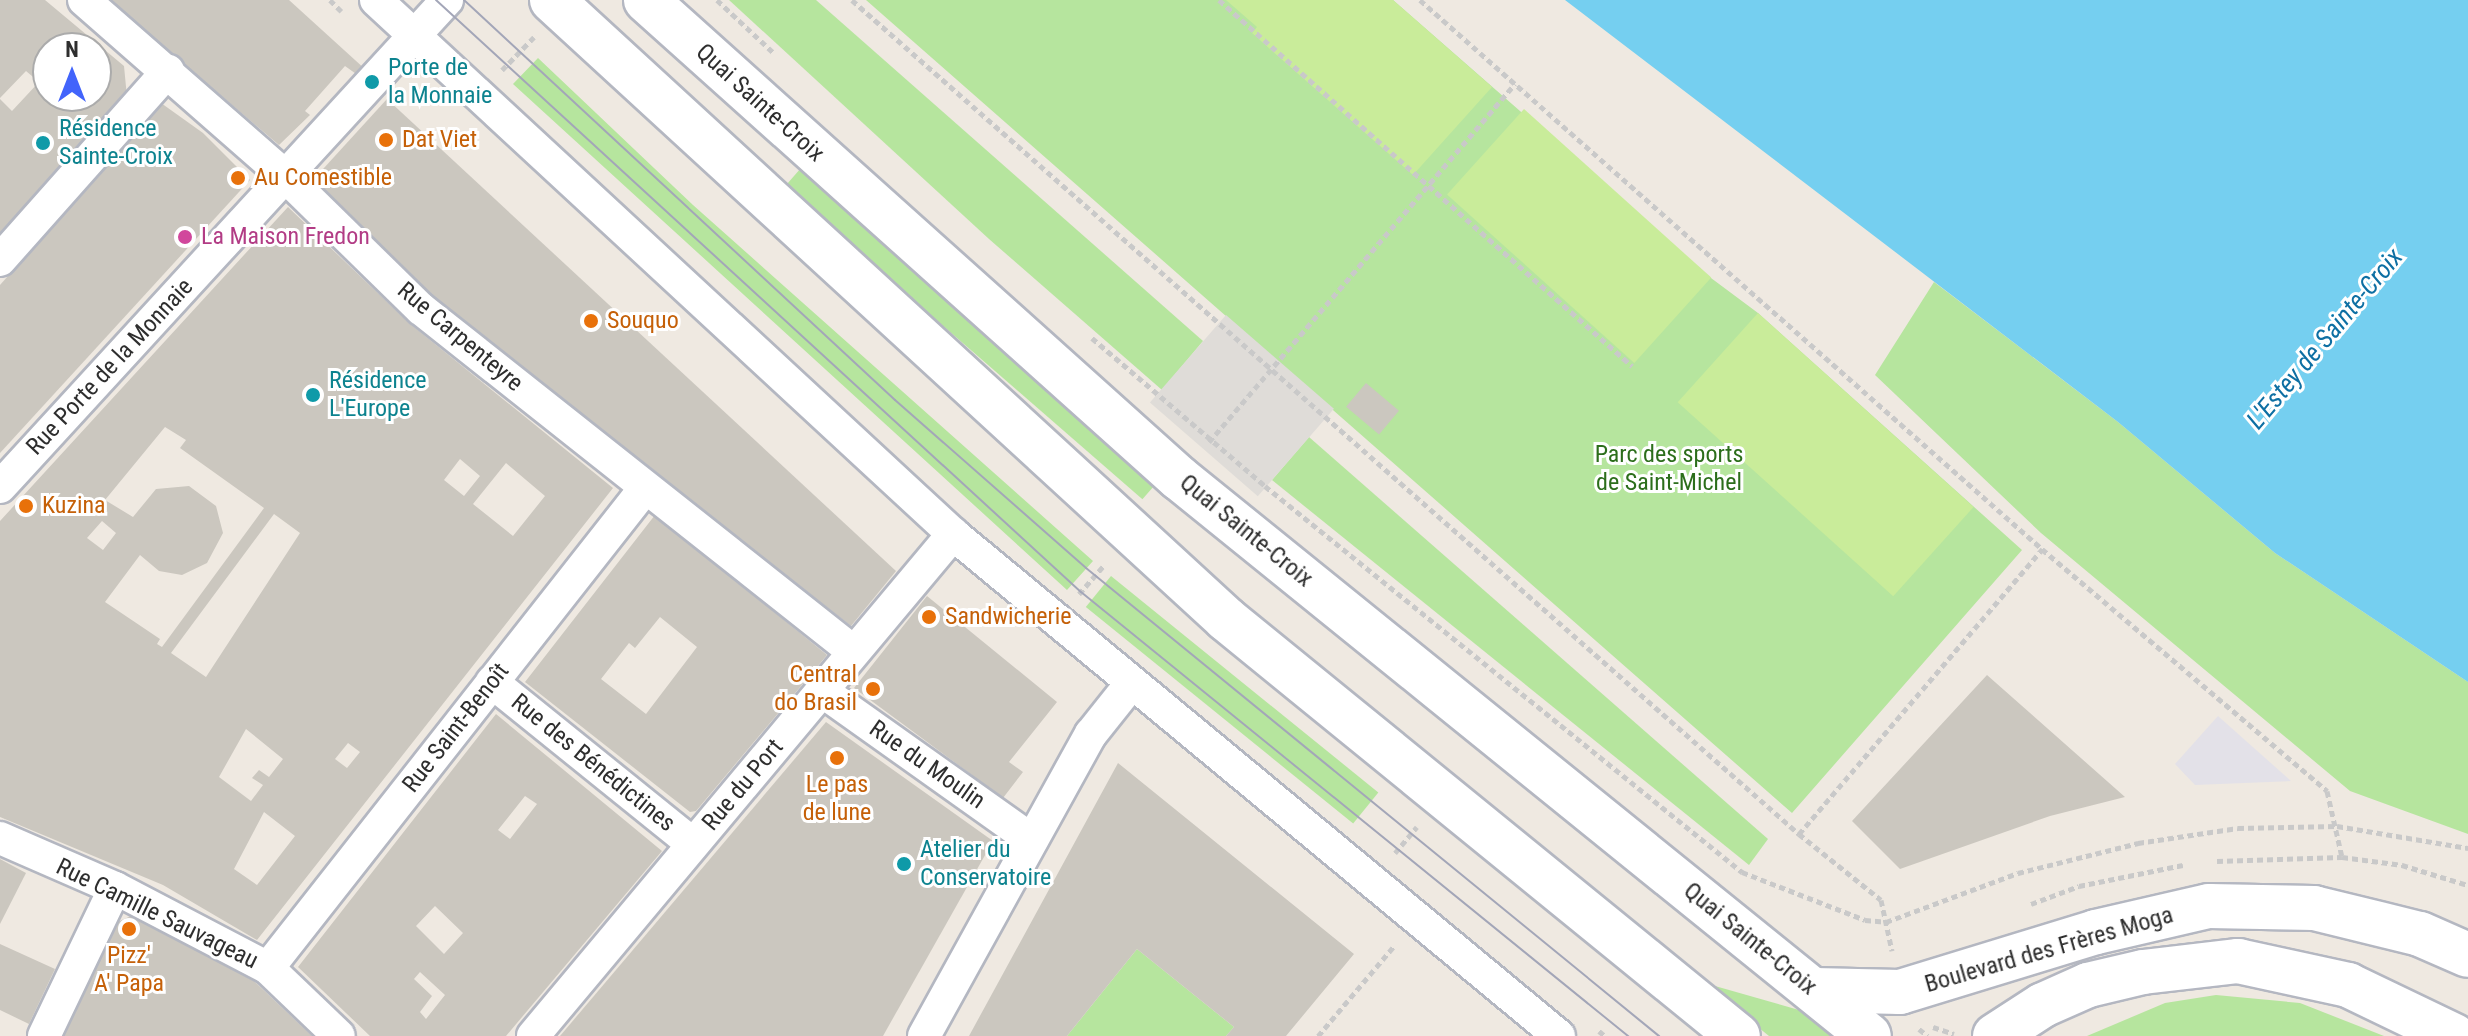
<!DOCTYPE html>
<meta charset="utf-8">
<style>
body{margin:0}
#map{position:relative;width:2468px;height:1036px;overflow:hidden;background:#efe9e1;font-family:"Roboto Condensed",sans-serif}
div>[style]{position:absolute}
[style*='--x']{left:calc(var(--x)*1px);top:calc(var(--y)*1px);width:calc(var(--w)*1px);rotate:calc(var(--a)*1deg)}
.industrial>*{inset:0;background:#e3e1e8}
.green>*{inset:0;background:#b6e59e;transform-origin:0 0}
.pitch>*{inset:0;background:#c9ec9a;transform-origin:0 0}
.plaza>*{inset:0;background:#dfdcd8;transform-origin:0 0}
.water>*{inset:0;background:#75cff0}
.building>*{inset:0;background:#cbc7bf;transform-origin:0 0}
.path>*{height:5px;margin-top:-2.5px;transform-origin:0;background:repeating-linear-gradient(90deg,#c9c9c9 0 6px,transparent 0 10px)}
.roads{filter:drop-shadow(2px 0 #b4b7c1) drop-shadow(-2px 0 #b4b7c1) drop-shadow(0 2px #b4b7c1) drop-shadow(0 -2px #b4b7c1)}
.street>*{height:32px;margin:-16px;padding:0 16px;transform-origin:16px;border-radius:16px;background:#fff}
.secondary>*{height:44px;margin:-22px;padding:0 22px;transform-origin:22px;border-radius:22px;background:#fff}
.tram>*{height:2px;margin:-1px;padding:0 1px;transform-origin:1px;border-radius:1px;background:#a3a6b8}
.dots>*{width:22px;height:22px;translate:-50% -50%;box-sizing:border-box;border:4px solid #fff;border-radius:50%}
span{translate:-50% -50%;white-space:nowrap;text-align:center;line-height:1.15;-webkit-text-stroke:6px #fff;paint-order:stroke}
.culture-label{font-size:24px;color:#0d838f}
.left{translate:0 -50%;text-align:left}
.street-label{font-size:24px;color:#2e2e2e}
.food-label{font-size:24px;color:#c56008}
.right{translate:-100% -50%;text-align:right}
.hotel-label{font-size:24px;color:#b23c85}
.park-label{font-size:24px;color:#2c6e1b}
.water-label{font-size:26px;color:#0d6fa3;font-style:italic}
.north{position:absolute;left:32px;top:32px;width:80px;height:80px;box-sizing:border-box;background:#fff;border:2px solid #ababab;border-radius:50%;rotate:0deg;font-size:22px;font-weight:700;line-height:32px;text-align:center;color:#2e2e2e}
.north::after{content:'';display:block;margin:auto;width:28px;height:36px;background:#4264fb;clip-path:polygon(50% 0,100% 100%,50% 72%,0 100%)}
</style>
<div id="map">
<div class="industrial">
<i style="clip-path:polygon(2218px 716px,2291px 781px,2195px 785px,2175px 764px)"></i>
</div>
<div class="green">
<i style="clip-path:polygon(729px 0,816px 0,1203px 341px,1162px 390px,989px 239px)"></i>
<i style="clip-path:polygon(866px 0,1393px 0,1711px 278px,1758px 313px,2022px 550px,1792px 813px)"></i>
<i style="clip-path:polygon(538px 58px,693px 205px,1093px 561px,1067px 590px,513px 84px)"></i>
<i style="left:801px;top:168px;width:475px;height:26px;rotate:41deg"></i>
<i style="clip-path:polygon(1934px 282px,2118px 422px,2275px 553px,2468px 682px,2468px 834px,2350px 791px,2041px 533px,1875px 375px)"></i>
<i style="clip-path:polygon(1309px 437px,1768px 839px,1749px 865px,1272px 480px)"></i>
<i style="left:1111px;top:576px;width:344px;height:40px;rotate:39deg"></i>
<i style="clip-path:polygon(1137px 949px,1234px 1027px,1226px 1036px,1067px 1036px)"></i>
<i style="clip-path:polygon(1715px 986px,1806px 1012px,1836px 1036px,1769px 1036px,1712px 990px)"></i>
<i style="clip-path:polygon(2216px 995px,2300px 1003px,2384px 1036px,2087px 1036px,2165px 1003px)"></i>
</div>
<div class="pitch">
<i style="clip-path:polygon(1226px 0,1393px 0,1492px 87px,1413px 175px,1252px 33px,1257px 27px)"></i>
<i style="left:1524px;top:109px;width:252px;height:115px;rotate:42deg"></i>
<i style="left:1758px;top:313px;width:290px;height:120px;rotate:42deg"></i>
</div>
<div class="plaza">
<i style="left:1226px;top:315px;width:143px;height:116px;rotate:41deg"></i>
</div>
<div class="water">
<i style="clip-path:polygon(1565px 0,2468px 0,2468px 682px,2275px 553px,2118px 422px)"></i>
</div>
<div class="building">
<i style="clip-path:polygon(evenodd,0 0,45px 0,124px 66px,127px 97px,0 240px,0 99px,12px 111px,39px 82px,26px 71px,0 98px,0 0,48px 48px,96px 48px,96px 96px,48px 96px,48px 48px)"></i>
<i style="clip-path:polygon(109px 0,289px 0,366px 70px,359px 76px,345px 66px,305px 111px,310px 115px,279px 145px)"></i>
<i style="clip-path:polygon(387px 99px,896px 571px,851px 626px,461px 323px,313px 180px)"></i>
<i style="clip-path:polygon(161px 103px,203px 133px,250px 180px,0 453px,0 285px)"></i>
<i style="clip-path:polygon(evenodd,288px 207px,409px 323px,613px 488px,257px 940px,163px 885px,0 817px,0 521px,288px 207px,165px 427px,186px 440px,180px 448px,264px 508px,162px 647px,157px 644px,160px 639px,105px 602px,140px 555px,159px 571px,182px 575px,207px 563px,223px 533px,216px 506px,189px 486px,156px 489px,133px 517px,105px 500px,165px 427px,288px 207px,460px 459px,480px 476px,464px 496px,444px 480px,460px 459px,288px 207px,506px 463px,545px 496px,513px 536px,473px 504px,506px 463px,288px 207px,274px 514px,300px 533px,206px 677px,171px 653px,274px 514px,288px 207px,102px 521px,116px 533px,103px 550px,87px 538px,102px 521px,288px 207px,246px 729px,283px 759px,269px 777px,259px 770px,252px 778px,263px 785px,251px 801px,219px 777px,246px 729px,288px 207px,348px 743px,360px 752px,347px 768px,335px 759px,348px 743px,288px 207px,264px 812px,295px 836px,257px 885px,234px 869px,264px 812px)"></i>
<i style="left:1366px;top:383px;width:43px;height:31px;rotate:40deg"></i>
<i style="clip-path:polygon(evenodd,655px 515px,827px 655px,696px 811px,690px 812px,525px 682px,655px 515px,660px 617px,697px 647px,646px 714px,601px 679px,629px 643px,635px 648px,660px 617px)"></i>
<i style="clip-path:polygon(927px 596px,1057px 702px,1009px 762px,1023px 772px,1003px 798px,854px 688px)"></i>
<i style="clip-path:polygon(1987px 675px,2125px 797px,2050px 816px,1900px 869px,1852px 821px)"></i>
<i style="clip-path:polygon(evenodd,496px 714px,662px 851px,506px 1036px,370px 1036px,298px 967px,496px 714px,525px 796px,537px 804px,510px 839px,498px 830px,525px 796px,496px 714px,435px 906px,463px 933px,444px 954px,416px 926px,435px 906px,496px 714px,420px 972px,445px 995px,426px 1019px,420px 1012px,432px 996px,414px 979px,420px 972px)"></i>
<i style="clip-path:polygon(826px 722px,993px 841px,883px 1036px,560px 1036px)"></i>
<i style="clip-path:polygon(1118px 763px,1354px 954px,1286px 1036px,1226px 1036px,1234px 1027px,1137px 949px,1067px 1036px,969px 1036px)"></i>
<i style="clip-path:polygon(0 859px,26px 873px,0 924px)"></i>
<i style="clip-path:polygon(131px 916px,254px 981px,312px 1036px,61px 1036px,115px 923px)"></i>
<i style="clip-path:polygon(0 944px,55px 969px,29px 1024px,0 1010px)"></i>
</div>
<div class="path">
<i style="--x:330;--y:0;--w:16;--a:45"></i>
<i style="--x:717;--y:0;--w:79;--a:43"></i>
<i style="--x:852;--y:0;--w:1262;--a:41.37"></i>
<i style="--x:1799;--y:834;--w:105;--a:38.8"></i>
<i style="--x:1881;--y:900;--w:52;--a:77.8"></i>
<i style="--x:1219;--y:0;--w:552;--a:41.55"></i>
<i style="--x:1420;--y:0;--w:830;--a:41.43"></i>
<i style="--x:2042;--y:549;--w:374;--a:40.3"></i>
<i style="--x:2327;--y:791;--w:68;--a:77.2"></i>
<i style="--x:502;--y:70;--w:46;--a:-45.9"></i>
<i style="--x:1092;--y:338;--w:228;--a:40.5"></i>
<i style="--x:1265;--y:486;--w:614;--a:38.98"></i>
<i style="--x:1742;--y:872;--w:132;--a:21.3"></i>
<i style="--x:1865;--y:920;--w:21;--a:5"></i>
<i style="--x:1886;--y:922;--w:141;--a:-20.4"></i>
<i style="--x:2018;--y:873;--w:124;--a:-14"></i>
<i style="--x:2138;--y:843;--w:101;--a:-8.5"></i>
<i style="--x:2238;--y:828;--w:99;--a:-1.2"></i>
<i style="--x:2337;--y:826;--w:133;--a:9.5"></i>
<i style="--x:1209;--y:442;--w:471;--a:-49.5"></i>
<i style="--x:1079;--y:594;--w:38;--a:-49"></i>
<i style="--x:1799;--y:834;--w:375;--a:-49.5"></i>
<i style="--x:1395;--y:853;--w:34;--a:-50"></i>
<i style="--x:2217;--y:861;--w:125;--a:-1.8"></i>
<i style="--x:2342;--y:857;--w:61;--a:7.6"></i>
<i style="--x:2402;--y:865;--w:69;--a:16.9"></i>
<i style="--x:2031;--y:904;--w:51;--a:-20.6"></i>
<i style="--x:2079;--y:886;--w:106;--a:-11.4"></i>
<i style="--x:1933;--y:1027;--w:22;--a:18"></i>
<i style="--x:1919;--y:1029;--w:11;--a:38"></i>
<i style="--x:1599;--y:1031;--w:8;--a:40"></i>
<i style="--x:1318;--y:1036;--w:118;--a:-49.8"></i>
</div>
<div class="roads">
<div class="street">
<i style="--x:84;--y:0;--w:267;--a:41.2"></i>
<i style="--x:285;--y:176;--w:190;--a:44.4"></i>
<i style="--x:421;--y:309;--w:552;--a:38.38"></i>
<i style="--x:376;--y:0;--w:786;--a:42.78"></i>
<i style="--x:953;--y:534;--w:787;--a:39.64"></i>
<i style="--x:0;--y:260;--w:253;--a:-48.4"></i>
<i style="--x:0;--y:487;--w:661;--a:-47.45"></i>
<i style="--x:492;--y:682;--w:258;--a:38.9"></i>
<i style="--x:822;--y:691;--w:257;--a:35.4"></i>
<i style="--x:0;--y:838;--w:125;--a:23.5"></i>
<i style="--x:115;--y:888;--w:173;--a:27.6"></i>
<i style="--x:268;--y:968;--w:98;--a:43.8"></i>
<i style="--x:268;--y:968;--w:610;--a:-51.85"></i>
<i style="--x:44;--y:1036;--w:164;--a:-64.4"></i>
<i style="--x:533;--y:1036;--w:655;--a:-50.08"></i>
<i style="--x:924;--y:1036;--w:345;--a:-61.1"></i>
<i style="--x:1091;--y:734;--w:63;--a:-51.5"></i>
</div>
<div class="secondary">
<i style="--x:552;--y:0;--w:915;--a:42.56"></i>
<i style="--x:1226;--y:619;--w:660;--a:39.16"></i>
<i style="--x:646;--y:0;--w:716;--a:41.89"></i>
<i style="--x:1179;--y:478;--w:887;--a:38.96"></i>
<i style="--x:1815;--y:990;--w:85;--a:1.3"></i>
<i style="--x:1900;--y:992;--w:205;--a:-17"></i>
<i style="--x:2096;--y:932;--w:116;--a:-13"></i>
<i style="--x:2209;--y:906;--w:105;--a:1.1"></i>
<i style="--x:2314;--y:908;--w:109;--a:13.8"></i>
<i style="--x:2420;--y:934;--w:52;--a:23.6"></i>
<i style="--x:1995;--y:1036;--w:57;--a:-32.9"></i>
<i style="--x:2043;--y:1005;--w:49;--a:-24"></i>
<i style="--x:2088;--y:985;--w:57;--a:-13.3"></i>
<i style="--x:2143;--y:972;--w:96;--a:-6.6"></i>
<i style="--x:2238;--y:961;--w:113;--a:12.3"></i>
<i style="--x:2348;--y:985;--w:118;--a:25.7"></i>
</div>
</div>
<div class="tram">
<i style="--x:436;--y:0;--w:875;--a:42.55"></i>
<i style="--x:1081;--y:592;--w:705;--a:39.07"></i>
<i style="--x:464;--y:0;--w:588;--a:42.86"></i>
<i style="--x:895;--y:400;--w:254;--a:41.3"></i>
<i style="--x:1086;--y:568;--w:740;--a:39.24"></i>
</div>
<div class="dots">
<i style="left:372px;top:82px;background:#0f9aa8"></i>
<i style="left:386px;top:140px;background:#e8710a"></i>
<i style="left:43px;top:143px;background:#0f9aa8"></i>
<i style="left:238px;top:178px;background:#e8710a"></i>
<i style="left:185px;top:237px;background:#d1479c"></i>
<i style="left:591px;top:321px;background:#e8710a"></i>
<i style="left:313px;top:395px;background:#0f9aa8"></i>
<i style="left:26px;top:506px;background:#e8710a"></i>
<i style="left:929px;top:617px;background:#e8710a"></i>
<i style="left:873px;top:689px;background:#e8710a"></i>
<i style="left:837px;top:758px;background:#e8710a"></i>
<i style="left:904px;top:864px;background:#0f9aa8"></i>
<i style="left:129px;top:929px;background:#e8710a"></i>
</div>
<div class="culture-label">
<span class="left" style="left:388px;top:82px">Porte de<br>la Monnaie</span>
<span class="left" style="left:59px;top:143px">Résidence<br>Sainte-Croix</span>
<span class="left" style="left:329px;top:395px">Résidence<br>L'Europe</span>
<span class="left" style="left:920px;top:864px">Atelier du<br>Conservatoire</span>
</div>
<div class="street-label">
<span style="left:760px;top:103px;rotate:42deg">Quai Sainte-Croix</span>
<span style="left:460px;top:337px;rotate:40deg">Rue Carpenteyre</span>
<span style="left:110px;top:367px;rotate:-47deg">Rue Porte de la Monnaie</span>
<span style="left:1246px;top:531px;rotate:39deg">Quai Sainte-Croix</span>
<span style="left:456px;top:728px;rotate:-52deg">Rue Saint-Benoît</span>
<span style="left:593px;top:763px;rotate:39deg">Rue des Bénédictines</span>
<span style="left:927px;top:765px;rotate:35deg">Rue du Moulin</span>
<span style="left:743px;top:785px;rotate:-50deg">Rue du Port</span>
<span style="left:157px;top:914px;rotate:26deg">Rue Camille Sauvageau</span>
<span style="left:1750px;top:939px;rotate:39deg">Quai Sainte-Croix</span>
<span style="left:2049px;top:950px;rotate:-16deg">Boulevard des Frères Moga</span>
</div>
<div class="food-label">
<span class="left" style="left:402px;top:140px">Dat Viet</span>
<span class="left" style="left:254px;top:178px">Au Comestible</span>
<span class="left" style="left:607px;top:321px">Souquo</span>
<span class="left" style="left:42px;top:506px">Kuzina</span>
<span class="left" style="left:945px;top:617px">Sandwicherie</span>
<span class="right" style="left:857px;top:689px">Central<br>do Brasil</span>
<span style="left:837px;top:799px">Le pas<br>de lune</span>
<span style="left:129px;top:970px">Pizz'<br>A' Papa</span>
</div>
<div class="hotel-label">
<span class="left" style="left:201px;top:237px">La Maison Fredon</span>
</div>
<div class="park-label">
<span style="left:1669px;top:469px">Parc des sports<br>de Saint-Michel</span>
</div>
<div class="water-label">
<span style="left:2325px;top:339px;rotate:-50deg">L'Estey de Sainte-Croix</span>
</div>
<div class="north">N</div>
</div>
